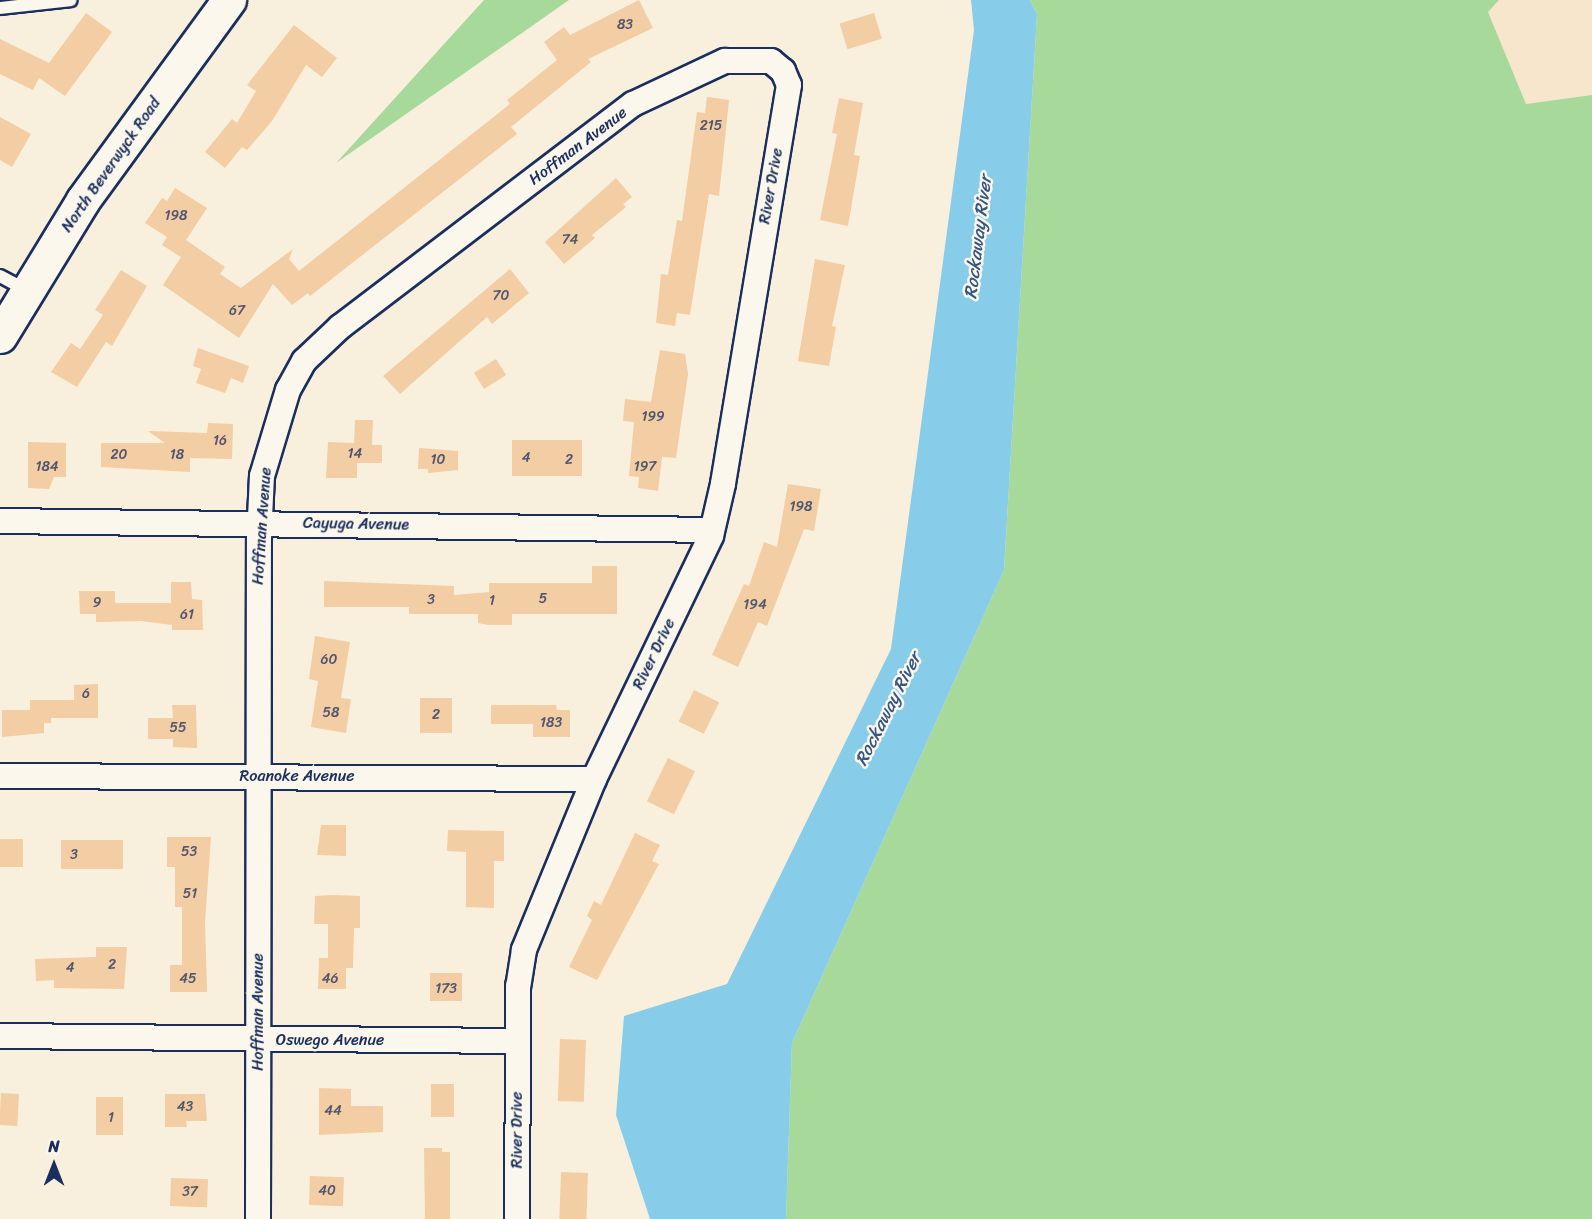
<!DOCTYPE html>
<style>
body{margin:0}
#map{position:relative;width:1592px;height:1219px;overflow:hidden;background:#f9efdd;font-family:Sriracha,sans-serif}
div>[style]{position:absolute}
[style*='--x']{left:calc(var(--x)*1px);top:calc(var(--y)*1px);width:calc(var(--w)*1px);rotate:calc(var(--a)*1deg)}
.built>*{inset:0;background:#f7e5cc}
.green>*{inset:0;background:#a6d99a}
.water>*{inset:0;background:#87cce8}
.building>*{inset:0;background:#f3cda3;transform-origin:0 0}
.roads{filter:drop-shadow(2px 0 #1b2f5e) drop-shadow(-2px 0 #1b2f5e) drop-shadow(0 2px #1b2f5e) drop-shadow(0 -2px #1b2f5e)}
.lane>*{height:12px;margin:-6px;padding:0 6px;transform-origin:6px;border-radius:6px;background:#fbf7ec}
.street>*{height:24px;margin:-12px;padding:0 12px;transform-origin:12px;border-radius:12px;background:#fbf7ec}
.secondary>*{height:33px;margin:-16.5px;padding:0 16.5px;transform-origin:16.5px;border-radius:16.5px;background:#fbf7ec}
span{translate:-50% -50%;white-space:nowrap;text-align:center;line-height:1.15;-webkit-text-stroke:5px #fbf7ec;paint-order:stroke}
.number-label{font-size:14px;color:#51566f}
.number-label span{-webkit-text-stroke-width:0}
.street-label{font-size:16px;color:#1b2f5e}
.water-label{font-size:18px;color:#365680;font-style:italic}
.north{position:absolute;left:24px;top:1135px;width:60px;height:60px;-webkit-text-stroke:4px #fbf7ec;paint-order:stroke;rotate:0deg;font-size:16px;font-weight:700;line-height:24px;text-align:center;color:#1b2f5e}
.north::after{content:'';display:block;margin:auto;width:21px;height:27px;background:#1b2f5e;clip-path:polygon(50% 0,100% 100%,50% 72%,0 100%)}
</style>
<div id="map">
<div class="built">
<i style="clip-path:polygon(1499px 0,1592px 0,1592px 95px,1526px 104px,1488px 12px)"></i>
</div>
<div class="green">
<i style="clip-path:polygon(484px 0,569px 0,336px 163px)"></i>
<i style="clip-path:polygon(1030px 0,1499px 0,1488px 12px,1526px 104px,1592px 95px,1592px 1219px,786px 1219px,792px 1043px,1004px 570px,1037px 14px)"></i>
</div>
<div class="water">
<i style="clip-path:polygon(971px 0,1030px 0,1037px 14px,1004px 570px,792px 1043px,786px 1219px,650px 1219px,616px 1115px,624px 1016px,727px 984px,891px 649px,974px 30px)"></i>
</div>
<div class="building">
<i style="clip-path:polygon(639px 0,653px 28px,588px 59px,591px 62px,511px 127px,517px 134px,310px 296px,308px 293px,292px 305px,273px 284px,239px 338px,163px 285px,181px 257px,162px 245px,167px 237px,145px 223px,162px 198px,167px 201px,175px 188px,207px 208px,186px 240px,225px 267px,220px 274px,241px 288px,293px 249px,289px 259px,299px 271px,510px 104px,507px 100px,557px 60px,544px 42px,564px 27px,570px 35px)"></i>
<i style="clip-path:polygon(86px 13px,112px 32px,65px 96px,39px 78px,33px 90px,0 74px,0 39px,49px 63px)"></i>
<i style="left:874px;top:13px;width:27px;height:36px;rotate:73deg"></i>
<i style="clip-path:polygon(294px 25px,337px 58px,322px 77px,306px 65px,272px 121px,247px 150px,242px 147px,225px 168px,205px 152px,232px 119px,237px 123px,256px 91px,247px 85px)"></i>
<i style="clip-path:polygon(707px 97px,729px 100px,719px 196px,709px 194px,690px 315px,677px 313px,675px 326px,656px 323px,661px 274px,668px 275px,677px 220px,682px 221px,697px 112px,705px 113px)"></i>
<i style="clip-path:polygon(839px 98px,863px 103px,854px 155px,860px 156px,848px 226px,820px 220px,837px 134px,832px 133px)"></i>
<i style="clip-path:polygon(0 117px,31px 134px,12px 167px,0 160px)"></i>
<i style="clip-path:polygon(616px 178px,632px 197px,623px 204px,626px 207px,592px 235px,595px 238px,564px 264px,545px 242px)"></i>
<i style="clip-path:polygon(815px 259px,845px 265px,832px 326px,836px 327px,829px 366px,798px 361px)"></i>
<i style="clip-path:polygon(510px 269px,529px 293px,492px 324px,487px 317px,400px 394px,383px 376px)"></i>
<i style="clip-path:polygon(121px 270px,147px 286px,112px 346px,106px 342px,77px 387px,51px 372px,71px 343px,80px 349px,103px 315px,95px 310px)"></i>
<i style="clip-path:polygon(198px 348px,249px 366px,243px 383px,231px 378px,225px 393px,196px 383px,201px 369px,193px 366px)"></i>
<i style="clip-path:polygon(660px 350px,685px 354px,688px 374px,676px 458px,662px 457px,658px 491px,638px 488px,639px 477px,629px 476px,634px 422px,623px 421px,625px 399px,651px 402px)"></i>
<i style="left:496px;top:359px;width:19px;height:26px;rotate:58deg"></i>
<i style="clip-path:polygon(355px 420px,373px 420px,372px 445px,382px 445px,382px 463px,357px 463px,357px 478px,326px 478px,328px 442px,354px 443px)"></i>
<i style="clip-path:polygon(208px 423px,233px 424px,232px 459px,190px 458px,190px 472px,101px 467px,101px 443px,165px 443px,148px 431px,207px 433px)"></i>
<i style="left:512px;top:440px;width:70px;height:36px"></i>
<i style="clip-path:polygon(28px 442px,66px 443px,66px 477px,54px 477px,49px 489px,28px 488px)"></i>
<i style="clip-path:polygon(419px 448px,458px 451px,458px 470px,428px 473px,428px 469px,418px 469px)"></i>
<i style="clip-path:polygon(788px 484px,821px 489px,814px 531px,804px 529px,767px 626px,758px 622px,738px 667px,712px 655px,744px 584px,749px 586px,764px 542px,777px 547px)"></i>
<i style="clip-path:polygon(592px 566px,617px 566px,617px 614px,512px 614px,512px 625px,488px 625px,478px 623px,478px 614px,409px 614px,409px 607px,324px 607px,324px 581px,454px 586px,454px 595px,489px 592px,489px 583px,592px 583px)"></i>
<i style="clip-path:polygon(171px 582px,191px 582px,192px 599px,202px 600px,203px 630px,172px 630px,172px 625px,141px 621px,96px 622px,96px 614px,80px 614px,79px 591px,115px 591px,115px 603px,171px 603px)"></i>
<i style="clip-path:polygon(315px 636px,350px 642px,341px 698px,351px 699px,346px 733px,311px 727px,318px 681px,309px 679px)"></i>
<i style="clip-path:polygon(98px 684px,98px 718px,51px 718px,51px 723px,44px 723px,44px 733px,2px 737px,2px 710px,30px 710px,30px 700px,74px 700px,74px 685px)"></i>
<i style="left:694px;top:690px;width:28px;height:35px;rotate:26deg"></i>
<i style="left:420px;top:698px;width:32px;height:35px"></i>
<i style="clip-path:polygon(172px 705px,196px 705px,197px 748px,173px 747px,173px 739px,148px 739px,148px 718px,173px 718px)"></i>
<i style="clip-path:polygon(491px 705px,556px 705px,557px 710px,570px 710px,570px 737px,533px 737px,533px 724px,491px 724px)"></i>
<i style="left:668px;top:758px;width:30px;height:48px;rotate:26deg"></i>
<i style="clip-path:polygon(321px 825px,346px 825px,346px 856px,317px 855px)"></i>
<i style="clip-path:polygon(448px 830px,504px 831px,504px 861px,494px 861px,494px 908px,466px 907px,466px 852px,447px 851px)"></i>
<i style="clip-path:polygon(635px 833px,660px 845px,652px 861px,659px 864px,597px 980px,569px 967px,592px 920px,587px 916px,594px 901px,601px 905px)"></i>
<i style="clip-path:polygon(167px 837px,211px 837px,205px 922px,207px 992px,170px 992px,170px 965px,182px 965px,182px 907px,175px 907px,175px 867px,167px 867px)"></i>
<i style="left:0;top:839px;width:23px;height:28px"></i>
<i style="left:61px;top:840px;width:62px;height:29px"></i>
<i style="clip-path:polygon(333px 895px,360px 896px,360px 928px,354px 928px,353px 968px,346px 968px,346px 989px,318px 989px,319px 958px,328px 958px,328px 924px,314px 924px,315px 896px)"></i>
<i style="clip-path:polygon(96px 947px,127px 947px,124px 989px,54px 988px,54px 980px,36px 981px,35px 959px,96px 957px)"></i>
<i style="left:430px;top:973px;width:32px;height:28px"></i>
<i style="left:560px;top:1039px;width:26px;height:62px;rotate:2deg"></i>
<i style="left:431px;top:1084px;width:23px;height:33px"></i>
<i style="clip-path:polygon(319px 1088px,351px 1089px,351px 1106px,383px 1106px,383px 1132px,319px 1135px)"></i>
<i style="left:1px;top:1093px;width:18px;height:32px;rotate:3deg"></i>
<i style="clip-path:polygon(165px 1094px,205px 1094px,207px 1121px,186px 1121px,187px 1127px,165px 1127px)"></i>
<i style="left:96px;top:1097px;width:27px;height:38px"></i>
<i style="clip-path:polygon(424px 1148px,442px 1148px,442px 1152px,450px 1152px,450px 1219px,425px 1219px)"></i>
<i style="left:561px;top:1172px;width:27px;height:47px;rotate:2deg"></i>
<i style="left:310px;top:1176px;width:34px;height:29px;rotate:2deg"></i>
<i style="left:171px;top:1178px;width:37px;height:28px;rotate:2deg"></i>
</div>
<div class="roads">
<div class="lane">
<i style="--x:0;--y:8;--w:71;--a:-6.4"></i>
<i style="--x:0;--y:276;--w:30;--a:28"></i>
</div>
<div class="street">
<i style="--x:0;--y:521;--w:712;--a:0.72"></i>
<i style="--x:0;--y:776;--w:594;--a:0.29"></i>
<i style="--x:0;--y:1036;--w:516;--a:0.56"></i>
<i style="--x:258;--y:1219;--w:680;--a:-89.92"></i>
<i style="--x:259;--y:539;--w:63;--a:-87.3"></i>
<i style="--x:262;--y:476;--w:90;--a:-73.2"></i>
<i style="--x:288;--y:390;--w:33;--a:-61"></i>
<i style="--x:304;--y:361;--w:50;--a:-43.4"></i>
<i style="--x:340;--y:327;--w:368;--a:-37.3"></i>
<i style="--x:633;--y:104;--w:102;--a:-25.1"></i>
<i style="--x:725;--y:61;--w:46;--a:0"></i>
<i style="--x:771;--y:61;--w:16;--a:40"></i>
<i style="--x:783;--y:71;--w:15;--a:67"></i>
<i style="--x:789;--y:85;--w:404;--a:99.4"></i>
<i style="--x:723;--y:484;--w:53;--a:103"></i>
<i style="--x:711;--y:536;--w:270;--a:115.7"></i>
<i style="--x:594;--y:779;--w:185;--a:112.3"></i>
<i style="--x:524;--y:950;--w:36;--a:99"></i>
<i style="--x:518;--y:986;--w:233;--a:90.2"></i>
</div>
<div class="secondary">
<i style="--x:0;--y:336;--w:159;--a:-58.6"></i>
<i style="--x:83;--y:200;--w:248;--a:-53.9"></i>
</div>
</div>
<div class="number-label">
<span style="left:625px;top:25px">83</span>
<span style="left:711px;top:126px">215</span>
<span style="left:176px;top:216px">198</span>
<span style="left:570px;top:240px">74</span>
<span style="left:501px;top:296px">70</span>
<span style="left:237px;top:311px">67</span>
<span style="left:653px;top:417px">199</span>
<span style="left:220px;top:441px">16</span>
<span style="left:355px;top:454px">14</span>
<span style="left:119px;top:455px">20</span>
<span style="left:177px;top:455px">18</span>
<span style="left:526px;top:458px">4</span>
<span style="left:438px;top:460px">10</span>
<span style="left:569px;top:460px">2</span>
<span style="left:47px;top:467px">184</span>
<span style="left:645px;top:467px">197</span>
<span style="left:801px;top:507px">198</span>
<span style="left:543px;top:599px">5</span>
<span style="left:431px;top:600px">3</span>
<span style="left:492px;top:601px">1</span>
<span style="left:97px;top:603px">9</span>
<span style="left:755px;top:605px">194</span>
<span style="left:187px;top:615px">61</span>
<span style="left:329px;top:660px">60</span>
<span style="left:86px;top:694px">6</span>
<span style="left:331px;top:713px">58</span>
<span style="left:436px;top:715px">2</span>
<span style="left:551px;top:723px">183</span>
<span style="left:178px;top:728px">55</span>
<span style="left:189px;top:852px">53</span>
<span style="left:74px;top:855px">3</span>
<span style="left:190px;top:894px">51</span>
<span style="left:112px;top:965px">2</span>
<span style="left:70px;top:968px">4</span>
<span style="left:188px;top:979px">45</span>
<span style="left:330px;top:979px">46</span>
<span style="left:446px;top:989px">173</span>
<span style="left:185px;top:1107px">43</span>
<span style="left:333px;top:1111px">44</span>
<span style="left:111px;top:1118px">1</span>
<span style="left:327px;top:1191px">40</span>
<span style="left:190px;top:1192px">37</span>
</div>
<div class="street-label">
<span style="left:578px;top:146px;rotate:-37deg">Hoffman Avenue</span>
<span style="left:111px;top:165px;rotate:-55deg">North Beverwyck Road</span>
<span style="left:771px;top:186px;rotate:-80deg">River Drive</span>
<span style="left:356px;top:524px;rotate:1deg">Cayuga Avenue</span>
<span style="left:262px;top:526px;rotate:-86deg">Hoffman Avenue</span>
<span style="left:654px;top:654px;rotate:-64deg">River Drive</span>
<span style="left:297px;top:776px">Roanoke Avenue</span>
<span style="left:258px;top:1012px;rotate:-90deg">Hoffman Avenue</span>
<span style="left:330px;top:1040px">Oswego Avenue</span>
<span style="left:517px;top:1130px;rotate:-90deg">River Drive</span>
</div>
<div class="water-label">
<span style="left:978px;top:237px;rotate:-83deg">Rockaway River</span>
<span style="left:888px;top:709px;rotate:-63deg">Rockaway River</span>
</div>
<div class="north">N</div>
</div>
